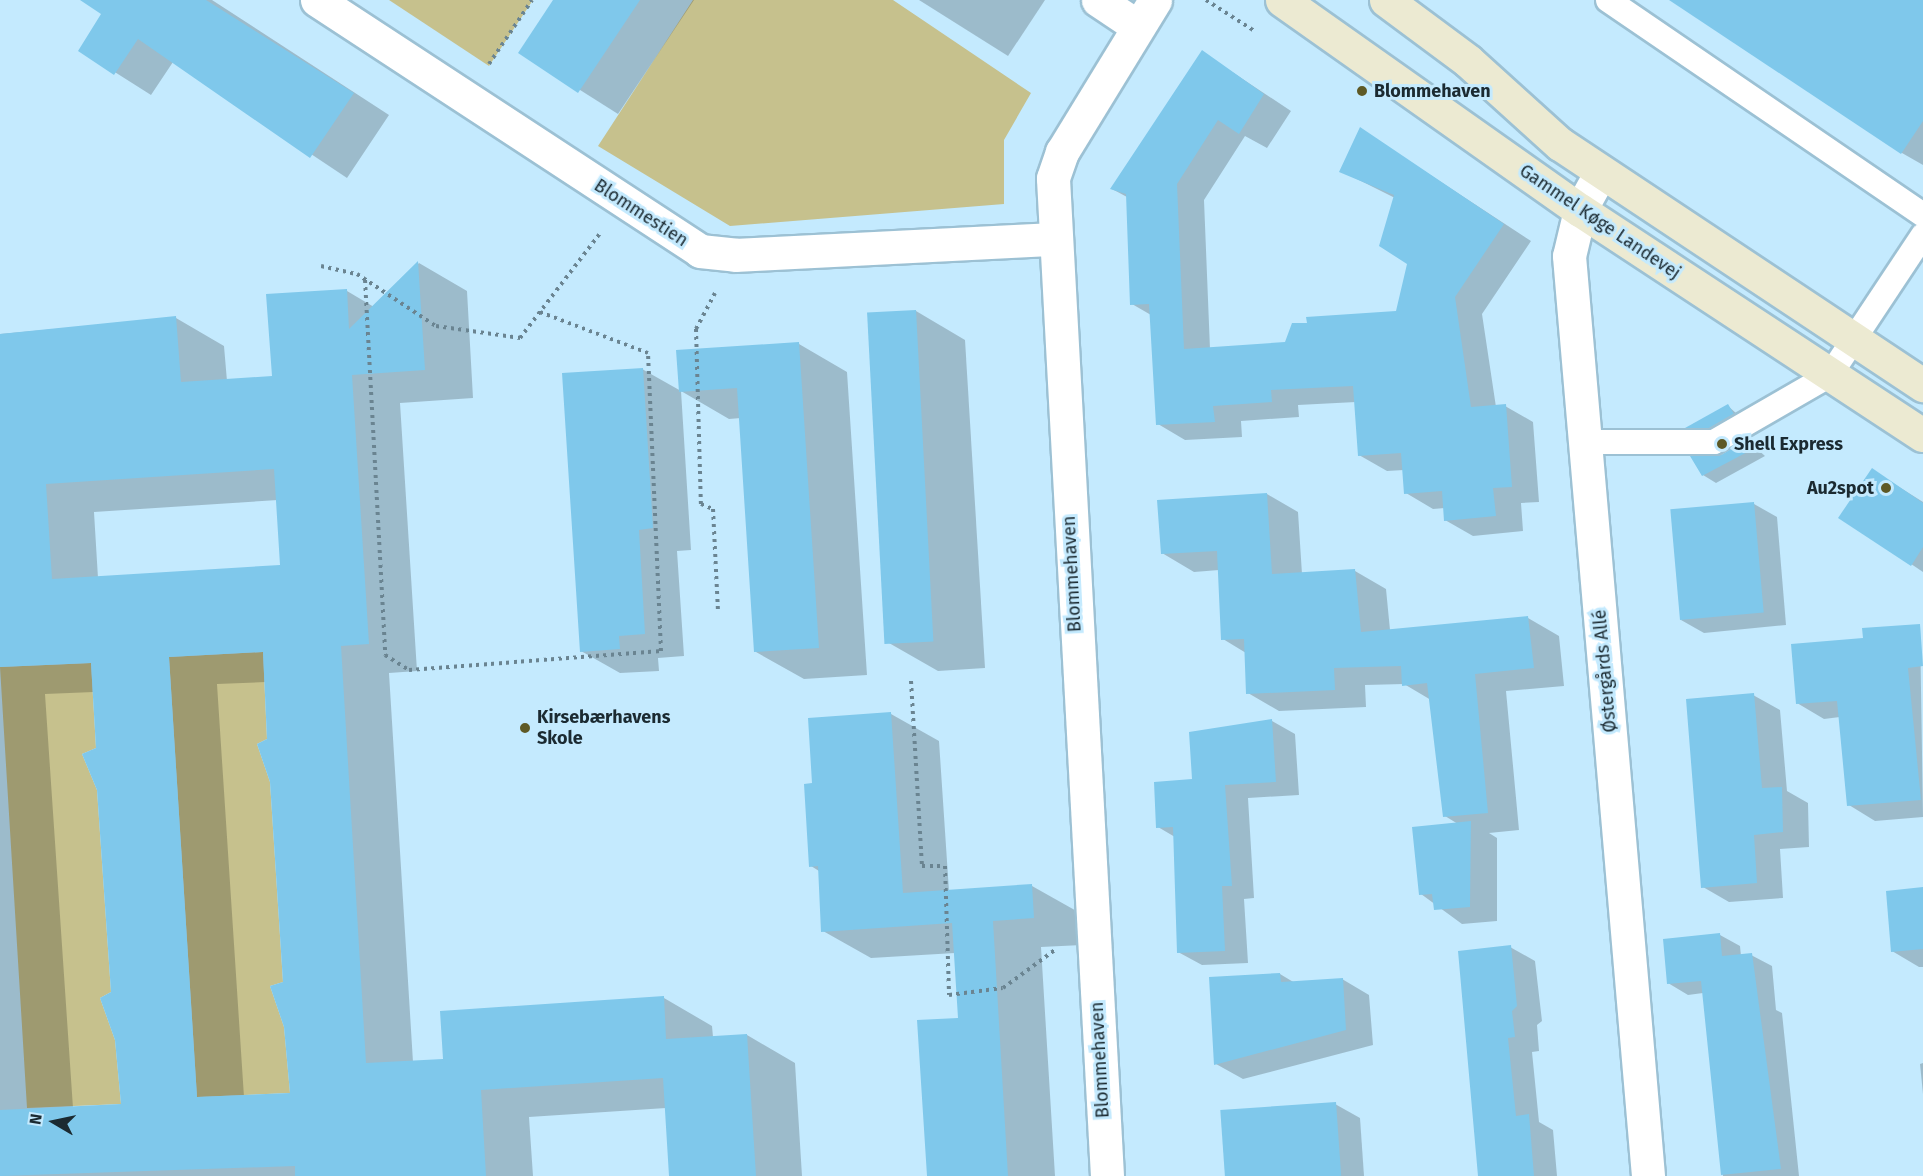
<!DOCTYPE html>
<meta charset="utf-8">
<style>
body{margin:0}
#map{position:relative;width:1923px;height:1176px;overflow:hidden;background:#c4eafe;font-family:"Fira Sans",sans-serif}
div>[style]{position:absolute}
[style*='--x']{left:calc(var(--x)*1px);top:calc(var(--y)*1px);width:calc(var(--w)*1px);rotate:calc(var(--a)*1deg)}
.green>*{inset:0;background:#c6c18d}
.shadow>*{inset:0;background:#0003}
.building>*{inset:0;background:#7fc8eb;transform-origin:0 0}
.path>*{height:4px;margin-top:-2px;transform-origin:0;background:repeating-linear-gradient(90deg,#6a8491 0 3px,transparent 0 7.5px)}
.roads{filter:drop-shadow(2px 0 #9cc1d4) drop-shadow(-2px 0 #9cc1d4) drop-shadow(0 2px #9cc1d4) drop-shadow(0 -2px #9cc1d4)}
.lane>*{height:24px;margin:-12px;padding:0 12px;transform-origin:12px;border-radius:12px;background:#fff}
.street>*{height:33px;margin:-16.5px;padding:0 16.5px;transform-origin:16.5px;border-radius:16.5px;background:#fff}
.secondary>*{height:33px;margin:-16.5px;padding:0 16.5px;transform-origin:16.5px;border-radius:16.5px;background:#ecead2}
.dots>*{width:16px;height:16px;translate:-50% -50%;box-sizing:border-box;border:3px solid #c4eafe;border-radius:50%}
span{translate:-50% -50%;white-space:nowrap;text-align:center;line-height:1.15;-webkit-text-stroke:6px #c4eafe;paint-order:stroke}
.poi-label{font-size:18px;color:#1b2a31;font-weight:700}
.left{translate:0 -50%;text-align:left}
.right{translate:-100% -50%;text-align:right}
.street-label{font-size:18px;color:#1b2a31}
.north{position:absolute;left:24px;top:1092px;width:60px;height:60px;-webkit-text-stroke:4px #c4eafe;paint-order:stroke;rotate:279deg;font-size:16px;font-weight:700;line-height:24px;text-align:center;color:#1b2a31}
.north::after{content:'';display:block;margin:auto;width:21px;height:27px;background:#1b2a31;clip-path:polygon(50% 0,100% 100%,50% 72%,0 100%)}
</style>
<div id="map">
<div class="green">
<i style="clip-path:polygon(389px 0,533px 0,489px 66px)"></i>
<i style="clip-path:polygon(693px 0,893px 0,1031px 93px,1004px 140px,1004px 204px,730px 226px,598px 146px)"></i>
<i style="clip-path:polygon(263px 652px,267px 739px,257px 744px,270px 782px,283px 982px,270px 986px,284px 1027px,290px 1093px,197px 1097px,169px 657px)"></i>
<i style="clip-path:polygon(91px 663px,96px 748px,82px 754px,97px 790px,111px 992px,100px 998px,115px 1040px,121px 1104px,27px 1108px,0 667px)"></i>
</div>
<div class="shadow">
<i style="clip-path:polygon(82px 0,212px 0,389px 115px,347px 178px,173px 62px,151px 95px,80px 50px,103px 14px)"></i>
<i style="clip-path:polygon(555px 0,694px 0,618px 114px,520px 52px)"></i>
<i style="clip-path:polygon(919px 0,1045px 0,1008px 56px)"></i>
<i style="clip-path:polygon(1672px 0,1923px 0,1923px 165px,1902px 153px)"></i>
<i style="clip-path:polygon(1202px 52px,1291px 111px,1267px 148px,1245px 136px,1204px 200px,1210px 349px,1286px 343px,1308px 324px,1397px 313px,1409px 263px,1395px 198px,1341px 171px,1360px 129px,1531px 241px,1482px 314px,1496px 407px,1505px 406px,1533px 422px,1539px 502px,1521px 503px,1523px 531px,1473px 536px,1445px 520px,1445px 508px,1433px 509px,1406px 493px,1404px 470px,1387px 471px,1359px 455px,1356px 402px,1298px 405px,1299px 417px,1241px 421px,1242px 437px,1185px 440px,1158px 424px,1151px 315px,1132px 304px,1127px 197px,1112px 189px)"></i>
<i style="clip-path:polygon(evenodd,419px 263px,467px 291px,473px 398px,400px 403px,417px 671px,389px 673px,413px 1062px,444px 1060px,664px 998px,712px 1026px,713px 1037px,747px 1035px,795px 1063px,802px 1176px,670px 1176px,666px 1108px,529px 1117px,533px 1176px,0 1176px,0 334px,176px 318px,224px 346px,227px 381px,274px 378px,347px 291px,374px 307px,419px 263px,278px 500px,282px 566px,98px 578px,94px 512px,278px 500px,419px 263px,266px 682px,292px 1095px,244px 1097px,217px 684px,266px 682px,419px 263px,94px 692px,122px 1106px,73px 1108px,45px 694px,94px 692px)"></i>
<i style="clip-path:polygon(916px 311px,965px 340px,985px 668px,938px 671px,889px 643px)"></i>
<i style="clip-path:polygon(799px 344px,847px 372px,867px 675px,804px 679px,756px 652px,741px 418px,729px 419px,681px 391px,691px 550px,677px 551px,684px 656px,658px 658px,659px 671px,620px 673px,581px 651px,642px 369px,681px 391px)"></i>
<i style="clip-path:polygon(1728px 406px,1746px 422px,1700px 435px,1688px 428px)"></i>
<i style="clip-path:polygon(1748px 441px,1765px 456px,1716px 483px,1703px 475px)"></i>
<i style="clip-path:polygon(1872px 470px,1923px 502px,1923px 572px,1841px 517px)"></i>
<i style="clip-path:polygon(1267px 494px,1298px 512px,1302px 574px,1355px 571px,1386px 589px,1390px 630px,1528px 618px,1559px 636px,1564px 686px,1506px 691px,1519px 830px,1489px 833px,1497px 838px,1497px 921px,1462px 924px,1421px 894px,1458px 824px,1445px 816px,1431px 700px,1404px 684px,1365px 685px,1366px 707px,1279px 711px,1248px 693px,1246px 653px,1223px 639px,1219px 570px,1194px 572px,1162px 553px)"></i>
<i style="clip-path:polygon(1754px 504px,1777px 517px,1786px 625px,1704px 633px,1681px 620px)"></i>
<i style="clip-path:polygon(1920px 625px,1923px 817px,1875px 821px,1849px 805px,1840px 717px,1824px 719px,1797px 703px,1864px 639px)"></i>
<i style="clip-path:polygon(1753px 695px,1780px 710px,1787px 791px,1808px 803px,1809px 847px,1780px 849px,1783px 898px,1729px 902px,1703px 887px)"></i>
<i style="clip-path:polygon(891px 714px,939px 741px,949px 891px,1032px 886px,1080px 913px,1082px 945px,1041px 947px,1055px 1176px,929px 1176px,959px 1019px,955px 953px,871px 958px,823px 931px,819px 871px,811px 866px,814px 785px)"></i>
<i style="clip-path:polygon(1272px 721px,1295px 734px,1299px 795px,1248px 798px,1254px 898px,1244px 899px,1248px 963px,1202px 965px,1178px 952px,1175px 837px,1158px 827px,1193px 781px)"></i>
<i style="clip-path:polygon(1923px 888px,1923px 967px,1919px 967px,1892px 951px)"></i>
<i style="clip-path:polygon(1720px 935px,1740px 946px,1741px 956px,1751px 955px,1772px 966px,1776px 1010px,1782px 1013px,1799px 1176px,1723px 1176px,1703px 993px,1688px 995px,1668px 983px)"></i>
<i style="clip-path:polygon(1510px 947px,1535px 961px,1542px 1021px,1537px 1025px,1539px 1051px,1532px 1052px,1539px 1122px,1553px 1130px,1557px 1176px,1479px 1176px)"></i>
<i style="clip-path:polygon(1280px 974px,1295px 983px,1342px 979px,1369px 995px,1373px 1045px,1243px 1079px,1216px 1064px)"></i>
<i style="clip-path:polygon(1923px 1063px,1923px 1094px,1920px 1064px)"></i>
<i style="clip-path:polygon(1335px 1104px,1360px 1118px,1364px 1176px,1225px 1176px)"></i>
</div>
<div class="building">
<i style="clip-path:polygon(80px 0,206px 0,354px 93px,310px 158px,138px 39px,114px 75px,78px 51px,101px 14px)"></i>
<i style="clip-path:polygon(553px 0,640px 0,578px 93px,518px 53px)"></i>
<i style="clip-path:polygon(1669px 0,1923px 0,1923px 121px,1901px 154px)"></i>
<i style="clip-path:polygon(1202px 50px,1264px 94px,1239px 134px,1218px 120px,1177px 184px,1184px 349px,1285px 342px,1292px 323px,1307px 323px,1306px 317px,1396px 311px,1407px 264px,1379px 246px,1394px 195px,1339px 172px,1360px 127px,1504px 224px,1455px 297px,1471px 407px,1506px 404px,1512px 487px,1493px 488px,1496px 516px,1444px 521px,1442px 491px,1404px 494px,1401px 453px,1358px 456px,1353px 386px,1271px 390px,1272px 402px,1213px 406px,1215px 422px,1156px 425px,1149px 304px,1130px 305px,1126px 194px,1110px 189px)"></i>
<i style="clip-path:polygon(evenodd,418px 261px,425px 370px,352px 375px,369px 644px,341px 646px,366px 1063px,443px 1059px,440px 1011px,664px 996px,666px 1039px,747px 1034px,756px 1176px,669px 1176px,663px 1078px,481px 1090px,486px 1176px,295px 1176px,295px 1166px,0 1176px,0 1110px,121px 1104px,115px 1040px,100px 998px,111px 992px,97px 790px,82px 754px,96px 748px,91px 663px,0 667px,0 334px,176px 316px,181px 382px,272px 376px,266px 294px,347px 289px,349px 329px,418px 261px,274px 469px,280px 565px,52px 579px,46px 484px,274px 469px,418px 261px,263px 652px,267px 739px,257px 744px,270px 782px,283px 982px,270px 986px,284px 1027px,290px 1093px,197px 1097px,169px 657px,263px 652px)"></i>
<i style="left:916px;top:310px;width:332px;height:49px;rotate:87deg"></i>
<i style="clip-path:polygon(799px 342px,819px 648px,754px 652px,737px 388px,679px 392px,676px 350px)"></i>
<i style="clip-path:polygon(643px 368px,653px 528px,639px 530px,645px 634px,619px 636px,620px 649px,580px 652px,562px 373px)"></i>
<i style="clip-path:polygon(1728px 404px,1734px 414px,1710px 428px,1685px 428px)"></i>
<i style="clip-path:polygon(1748px 439px,1753px 449px,1702px 476px,1690px 456px,1721px 455px)"></i>
<i style="clip-path:polygon(1872px 468px,1923px 503px,1923px 547px,1911px 566px,1838px 518px)"></i>
<i style="clip-path:polygon(1267px 493px,1272px 574px,1355px 569px,1361px 632px,1528px 616px,1534px 668px,1475px 674px,1488px 813px,1443px 817px,1427px 683px,1402px 686px,1401px 666px,1334px 668px,1335px 690px,1246px 694px,1244px 639px,1221px 640px,1217px 551px,1161px 554px,1157px 500px)"></i>
<i style="left:1754px;top:502px;width:111px;height:84px;rotate:85deg"></i>
<i style="clip-path:polygon(1920px 624px,1923px 666px,1908px 668px,1921px 800px,1847px 806px,1837px 701px,1796px 704px,1791px 644px,1863px 638px,1862px 628px)"></i>
<i style="clip-path:polygon(1754px 693px,1762px 788px,1782px 787px,1783px 832px,1754px 835px,1757px 883px,1701px 888px,1686px 699px)"></i>
<i style="clip-path:polygon(891px 712px,903px 893px,1032px 884px,1034px 918px,993px 921px,1008px 1176px,927px 1176px,917px 1020px,958px 1018px,952px 923px,821px 932px,818px 866px,809px 867px,804px 784px,812px 783px,808px 718px)"></i>
<i style="clip-path:polygon(1272px 719px,1276px 782px,1225px 785px,1232px 886px,1222px 886px,1225px 951px,1177px 953px,1173px 827px,1156px 828px,1154px 782px,1192px 779px,1189px 732px)"></i>
<i style="clip-path:polygon(1471px 821px,1470px 907px,1434px 910px,1432px 894px,1419px 895px,1412px 827px)"></i>
<i style="clip-path:polygon(1923px 887px,1923px 949px,1891px 952px,1886px 891px)"></i>
<i style="clip-path:polygon(1720px 933px,1722px 956px,1752px 953px,1781px 1169px,1721px 1175px,1701px 981px,1667px 984px,1663px 939px)"></i>
<i style="clip-path:polygon(1511px 945px,1517px 1006px,1512px 1011px,1515px 1037px,1508px 1038px,1516px 1116px,1529px 1114px,1534px 1176px,1478px 1176px,1458px 951px)"></i>
<i style="clip-path:polygon(1280px 973px,1281px 982px,1343px 978px,1346px 1030px,1214px 1065px,1209px 977px)"></i>
<i style="left:1336px;top:1102px;width:74px;height:116px;rotate:86deg"></i>
</div>
<div class="path">
<i style="--x:1206;--y:0;--w:56;--a:32.6"></i>
<i style="--x:489;--y:64;--w:77;--a:-56.1"></i>
<i style="--x:321;--y:266;--w:37;--a:13"></i>
<i style="--x:357;--y:274;--w:95;--a:33.4"></i>
<i style="--x:436;--y:326;--w:85;--a:8.1"></i>
<i style="--x:520;--y:338;--w:133;--a:-52.6"></i>
<i style="--x:365;--y:280;--w:376;--a:86.9"></i>
<i style="--x:385;--y:655;--w:28;--a:32"></i>
<i style="--x:409;--y:670;--w:253;--a:-4.3"></i>
<i style="--x:661;--y:651;--w:298;--a:-92.5"></i>
<i style="--x:648;--y:353;--w:116;--a:-159.2"></i>
<i style="--x:715;--y:293;--w:41;--a:117.8"></i>
<i style="--x:696;--y:329;--w:175;--a:88.4"></i>
<i style="--x:701;--y:504;--w:13;--a:23"></i>
<i style="--x:713;--y:509;--w:102;--a:87.2"></i>
<i style="--x:911;--y:681;--w:185;--a:86.6"></i>
<i style="--x:922;--y:866;--w:23;--a:0"></i>
<i style="--x:945;--y:866;--w:129;--a:88.2"></i>
<i style="--x:949;--y:995;--w:54;--a:-7.4"></i>
<i style="--x:1003;--y:988;--w:64;--a:-36.2"></i>
</div>
<div class="roads">
<div class="lane">
<i style="--x:1608;--y:0;--w:381;--a:34.3"></i>
<i style="--x:1586;--y:442;--w:128;--a:0"></i>
<i style="--x:1714;--y:442;--w:134;--a:-30"></i>
<i style="--x:1830;--y:375;--w:168;--a:-56.4"></i>
</div>
<div class="street">
<i style="--x:317;--y:0;--w:458;--a:33.2"></i>
<i style="--x:700;--y:251;--w:36;--a:6"></i>
<i style="--x:736;--y:255;--w:317;--a:-2.9"></i>
<i style="--x:1098;--y:0;--w:47;--a:33.7"></i>
<i style="--x:1601;--y:172;--w:43;--a:118.9"></i>
<i style="--x:1580;--y:210;--w:47;--a:103.4"></i>
<i style="--x:1569;--y:256;--w:923;--a:85.09"></i>
<i style="--x:1107;--y:1176;--w:999;--a:-93.1"></i>
<i style="--x:1053;--y:178;--w:28;--a:-71"></i>
<i style="--x:1062;--y:152;--w:178;--a:-58.5"></i>
</div>
<div class="secondary">
<i style="--x:1282;--y:0;--w:365;--a:35.2"></i>
<i style="--x:1580;--y:210;--w:410;--a:33.3"></i>
<i style="--x:1386;--y:0;--w:102;--a:36.6"></i>
<i style="--x:1468;--y:61;--w:124;--a:42.1"></i>
<i style="--x:1560;--y:144;--w:436;--a:33.6"></i>
</div>
</div>
<div class="dots">
<i style="left:1362px;top:91px;background:#5e5925"></i>
<i style="left:1722px;top:444px;background:#5e5925"></i>
<i style="left:1886px;top:488px;background:#5e5925"></i>
<i style="left:525px;top:728px;background:#5e5925"></i>
</div>
<div class="poi-label">
<span class="left" style="left:1374px;top:91px">Blommehaven</span>
<span class="left" style="left:1734px;top:444px">Shell Express</span>
<span class="right" style="left:1874px;top:488px">Au2spot</span>
<span class="left" style="left:537px;top:728px">Kirsebærhavens<br>Skole</span>
</div>
<div class="street-label">
<span style="left:641px;top:213px;rotate:33deg">Blommestien</span>
<span style="left:1600px;top:222px;rotate:34deg">Gammel Køge Landevej</span>
<span style="left:1072px;top:574px;rotate:-93deg">Blommehaven</span>
<span style="left:1605px;top:671px;rotate:-95deg">Østergårds Allé</span>
<span style="left:1100px;top:1060px;rotate:-93deg">Blommehaven</span>
</div>
<div class="north">N</div>
</div>
